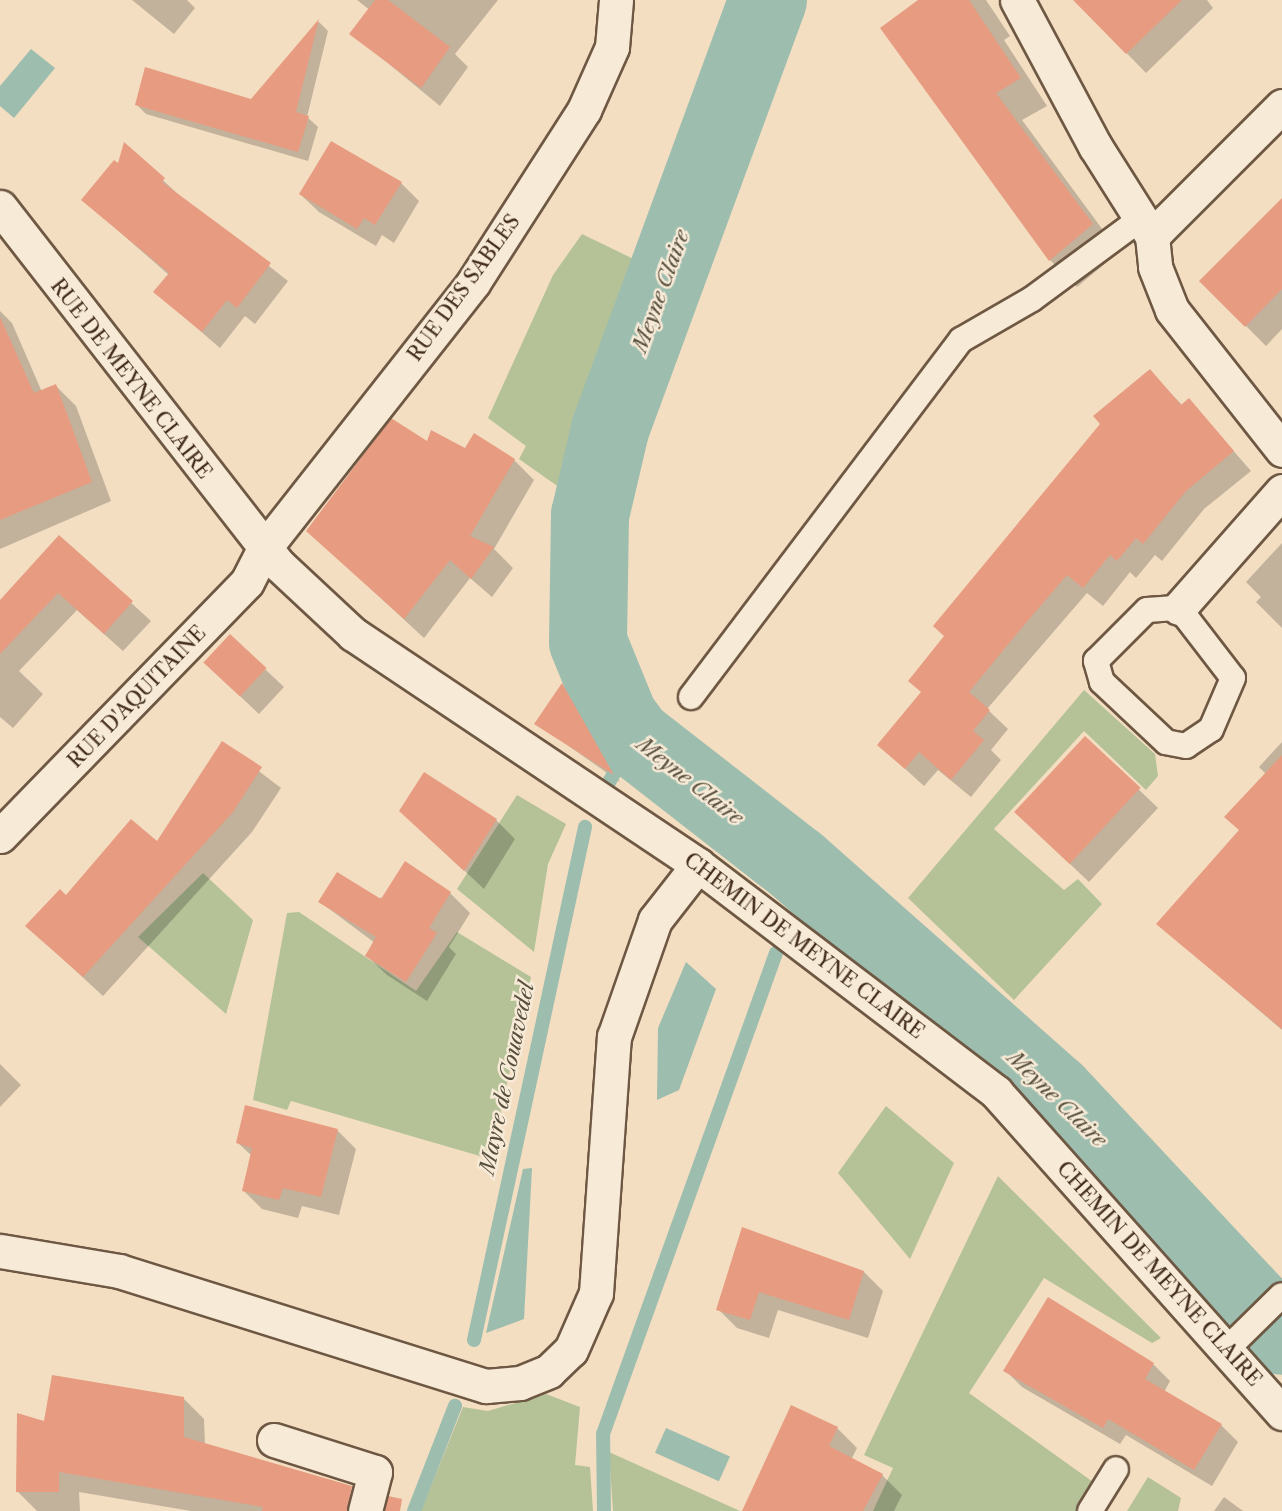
<!DOCTYPE html>
<style>
body{margin:0}
#map{position:relative;width:1282px;height:1511px;overflow:hidden;background:#f3dec2;font-family:"Libre Caslon Text",serif}
div>[style]{position:absolute}
[style*='--x']{left:calc(var(--x)*1px);top:calc(var(--y)*1px);width:calc(var(--w)*1px);rotate:calc(var(--a)*1deg)}
.green>*{inset:0;background:#b5c298}
.water>*{inset:0;background:#9dbdae;transform-origin:0 0}
.shadow>*{inset:0;background:#0003}
.stream>*{height:14px;margin:-7px;padding:0 7px;transform-origin:7px;border-radius:7px;background:#9dbdae}
.river>*{height:78px;margin:-39px;padding:0 39px;transform-origin:39px;border-radius:39px;background:#9dbdae}
.building>*{inset:0;background:#e79b80;transform-origin:0 0}
.roads{filter:drop-shadow(2px 0 #6e5843) drop-shadow(-2px 0 #6e5843) drop-shadow(0 2px #6e5843) drop-shadow(0 -2px #6e5843)}
.lane>*{height:24px;margin:-12px;padding:0 12px;transform-origin:12px;border-radius:12px;background:#f7ead7}
.street>*{height:33px;margin:-16.5px;padding:0 16.5px;transform-origin:16.5px;border-radius:16.5px;background:#f7ead7}
span{translate:-50% -50%;white-space:nowrap;text-align:center;line-height:1.15;-webkit-text-stroke:5px #f7ead7;paint-order:stroke}
.street-label{font-size:20px;color:#412c19}
.water-label{font-size:21px;color:#58503e;font-style:italic}
</style>
<div id="map">
<div class="green">
<i style="clip-path:polygon(582px 234px,646px 265px,589px 431px,573px 497px,519px 459px,526px 446px,488px 418px,553px 275px)"></i>
<i style="clip-path:polygon(1084px 690px,1155px 754px,1158px 776px,1146px 790px,1084px 731px,994px 829px,1064px 890px,1078px 879px,1102px 904px,1014px 1000px,908px 898px)"></i>
<i style="clip-path:polygon(517px 795px,566px 824px,548px 864px,534px 952px,457px 889px)"></i>
<i style="clip-path:polygon(203px 873px,253px 920px,226px 1014px,138px 937px)"></i>
<i style="clip-path:polygon(299px 912px,416px 991px,457px 932px,531px 977px,490px 1159px,291px 1101px,287px 1110px,253px 1100px,287px 913px)"></i>
<i style="clip-path:polygon(886px 1106px,954px 1163px,910px 1259px,838px 1173px)"></i>
<i style="clip-path:polygon(998px 1176px,1161px 1338px,1152px 1343px,1044px 1278px,969px 1393px,1093px 1482px,1076px 1511px,873px 1511px,893px 1468px,864px 1455px)"></i>
<i style="clip-path:polygon(546px 1394px,580px 1407px,575px 1465px,590px 1467px,593px 1511px,421px 1511px,463px 1407px,488px 1411px)"></i>
<i style="clip-path:polygon(609px 1452px,740px 1511px,613px 1511px)"></i>
<i style="clip-path:polygon(1148px 1477px,1181px 1498px,1178px 1511px,1127px 1511px)"></i>
</div>
<div class="water">
<i style="clip-path:polygon(31px 49px,55px 68px,14px 118px,0 106px,0 86px)"></i>
<i style="clip-path:polygon(686px 962px,716px 989px,679px 1090px,657px 1100px,658px 1028px)"></i>
<i style="clip-path:polygon(532px 1168px,524px 1319px,486px 1333px,523px 1169px)"></i>
<i style="left:666px;top:1428px;width:70px;height:27px;rotate:24deg"></i>
</div>
<div class="shadow">
<i style="clip-path:polygon(132px 0,187px 0,195px 8px,174px 34px)"></i>
<i style="clip-path:polygon(357px 0,498px 0,455px 54px,468px 67px,440px 106px,361px 41px,403px 36px)"></i>
<i style="clip-path:polygon(921px 0,986px 0,1010px 36px,1004px 40px,1047px 106px,1022px 120px,1119px 252px,1077px 287px,1050px 260px)"></i>
<i style="clip-path:polygon(1075px 0,1207px 0,1213px 8px,1146px 73px)"></i>
<i style="clip-path:polygon(319px 22px,328px 31px,307px 117px,318px 127px,308px 161px,146px 114px,136px 104px,252px 100px)"></i>
<i style="clip-path:polygon(125px 145px,181px 197px,288px 281px,255px 324px,245px 316px,220px 348px,155px 292px,169px 275px,83px 200px,119px 166px)"></i>
<i style="clip-path:polygon(401px 183px,419px 201px,394px 243px,382px 235px,376px 246px,319px 212px,300px 194px)"></i>
<i style="clip-path:polygon(1282px 231px,1282px 329px,1266px 346px,1201px 281px)"></i>
<i style="clip-path:polygon(0 311px,12px 323px,42px 392px,56px 386px,76px 406px,111px 501px,0 549px)"></i>
<i style="clip-path:polygon(1150px 371px,1183px 406px,1189px 400px,1251px 471px,1204px 509px,1162px 561px,1155px 555px,1136px 578px,1130px 572px,1103px 606px,1087px 593px,987px 709px,1008px 729px,991px 750px,1001px 760px,971px 797px,938px 770px,924px 786px,879px 745px,922px 693px)"></i>
<i style="clip-path:polygon(427px 443px,514px 460px,534px 480px,494px 549px,513px 568px,492px 597px,470px 578px,424px 638px,308px 531px)"></i>
<i style="clip-path:polygon(59px 537px,151px 621px,123px 651px,77px 610px,19px 671px,43px 694px,13px 728px,0 717px,0 602px)"></i>
<i style="clip-path:polygon(1282px 543px,1282px 628px,1256px 602px,1261px 597px,1246px 582px)"></i>
<i style="clip-path:polygon(230px 636px,284px 687px,259px 714px,223px 680px)"></i>
<i style="clip-path:polygon(562px 685px,572px 694px,620px 782px,536px 723px)"></i>
<i style="clip-path:polygon(1086px 739px,1158px 808px,1089px 882px,1035px 831px)"></i>
<i style="clip-path:polygon(1282px 742px,1282px 1030px,1158px 924px,1240px 831px,1266px 774px,1259px 767px)"></i>
<i style="clip-path:polygon(222px 743px,281px 788px,252px 832px,103px 996px,27px 926px,157px 844px)"></i>
<i style="clip-path:polygon(496px 820px,515px 839px,484px 889px,421px 830px)"></i>
<i style="clip-path:polygon(450px 893px,470px 913px,449px 947px,456px 954px,427px 1001px,387px 975px,367px 956px,375px 943px,320px 902px)"></i>
<i style="clip-path:polygon(0 1064px,21px 1085px,0 1107px)"></i>
<i style="clip-path:polygon(337px 1130px,356px 1149px,339px 1215px,302px 1206px,298px 1218px,262px 1209px,243px 1190px,252px 1156px,238px 1143px)"></i>
<i style="clip-path:polygon(743px 1229px,864px 1272px,883px 1291px,868px 1338px,778px 1310px,769px 1338px,737px 1328px,718px 1309px)"></i>
<i style="clip-path:polygon(1153px 1364px,1170px 1381px,1164px 1392px,1221px 1425px,1238px 1442px,1212px 1486px,1126px 1435px,1120px 1444px,1022px 1387px,1005px 1370px)"></i>
<i style="clip-path:polygon(183px 1398px,204px 1419px,205px 1445px,342px 1485px,362px 1511px,191px 1511px,79px 1492px,80px 1511px,37px 1511px,17px 1491px,45px 1423px)"></i>
<i style="clip-path:polygon(837px 1428px,857px 1448px,851px 1460px,882px 1475px,902px 1495px,894px 1511px,801px 1511px,778px 1499px)"></i>
<i style="clip-path:polygon(1224px 1497px,1243px 1511px,1214px 1511px)"></i>
</div>
<div class="stream">
<i style="--x:608;--y:784;--w:53;--a:-60.5"></i>
<i style="--x:786;--y:895;--w:33;--a:-72"></i>
<i style="--x:474;--y:1340;--w:525;--a:-77.79"></i>
<i style="--x:414;--y:1511;--w:113;--a:-68.7"></i>
<i style="--x:604;--y:1511;--w:77;--a:-90.7"></i>
<i style="--x:603;--y:1434;--w:511;--a:-70.22"></i>
</div>
<div class="river">
<i style="--x:768;--y:0;--w:458;--a:110.2"></i>
<i style="--x:610;--y:430;--w:87;--a:103.2"></i>
<i style="--x:590;--y:515;--w:127;--a:90.9"></i>
<i style="--x:588;--y:642;--w:82;--a:67.8"></i>
<i style="--x:619;--y:718;--w:25;--a:53"></i>
<i style="--x:634;--y:738;--w:205;--a:37.9"></i>
<i style="--x:796;--y:864;--w:344;--a:41.5"></i>
<i style="--x:1054;--y:1092;--w:334;--a:46.9"></i>
</div>
<div class="building">
<i style="clip-path:polygon(375px 0,388px 0,450px 47px,421px 88px,349px 34px)"></i>
<i style="clip-path:polygon(918px 0,969px 0,1021px 78px,996px 93px,1093px 224px,1049px 261px,880px 28px)"></i>
<i style="clip-path:polygon(1073px 0,1182px 0,1126px 54px)"></i>
<i style="clip-path:polygon(319px 19px,296px 112px,309px 116px,298px 152px,135px 105px,145px 67px,251px 99px)"></i>
<i style="clip-path:polygon(331px 141px,402px 182px,375px 225px,364px 218px,357px 229px,299px 194px)"></i>
<i style="clip-path:polygon(124px 142px,165px 178px,162px 182px,271px 263px,237px 308px,227px 300px,202px 332px,153px 292px,169px 273px,81px 200px,114px 160px,118px 163px)"></i>
<i style="clip-path:polygon(1282px 198px,1282px 289px,1245px 327px,1199px 281px)"></i>
<i style="clip-path:polygon(0 317px,34px 393px,56px 384px,92px 482px,0 520px)"></i>
<i style="clip-path:polygon(1150px 369px,1181px 405px,1189px 398px,1234px 451px,1186px 491px,1143px 544px,1136px 538px,1117px 561px,1110px 555px,1083px 588px,1067px 575px,1019px 631px,969px 692px,990px 710px,973px 731px,984px 740px,951px 780px,919px 752px,905px 769px,877px 745px,921px 692px,908px 681px,944px 636px,933px 626px,1100px 424px,1093px 416px)"></i>
<i style="clip-path:polygon(391px 418px,427px 441px,431px 430px,465px 448px,474px 433px,515px 459px,470px 536px,494px 547px,471px 579px,450px 560px,404px 619px,306px 531px)"></i>
<i style="clip-path:polygon(59px 535px,133px 601px,104px 634px,58px 593px,0 654px,0 600px)"></i>
<i style="left:230px;top:634px;width:50px;height:39px;rotate:43deg"></i>
<i style="clip-path:polygon(562px 683px,614px 775px,534px 724px)"></i>
<i style="left:1085px;top:736px;width:76px;height:104px;rotate:43deg"></i>
<i style="clip-path:polygon(222px 741px,262px 767px,233px 812px,83px 977px,25px 926px,60px 889px,66px 895px,131px 819px,157px 841px)"></i>
<i style="clip-path:polygon(1282px 755px,1282px 1029px,1156px 924px,1239px 830px,1224px 817px)"></i>
<i style="clip-path:polygon(424px 772px,497px 819px,464px 871px,399px 811px)"></i>
<i style="clip-path:polygon(405px 861px,451px 892px,429px 928px,437px 933px,406px 982px,365px 956px,376px 937px,318px 902px,337px 872px,381px 899px)"></i>
<i style="clip-path:polygon(245px 1105px,338px 1129px,321px 1197px,283px 1188px,279px 1200px,242px 1191px,252px 1148px,236px 1143px)"></i>
<i style="clip-path:polygon(742px 1227px,864px 1271px,849px 1320px,759px 1292px,750px 1320px,716px 1310px)"></i>
<i style="clip-path:polygon(1048px 1297px,1154px 1363px,1145px 1379px,1222px 1424px,1194px 1470px,1108px 1419px,1103px 1428px,1003px 1371px)"></i>
<i style="clip-path:polygon(52px 1375px,184px 1397px,184px 1437px,352px 1486px,347px 1511px,262px 1511px,263px 1507px,59px 1472px,59px 1492px,16px 1492px,17px 1413px,44px 1421px)"></i>
<i style="clip-path:polygon(791px 1405px,838px 1427px,829px 1446px,883px 1474px,863px 1511px,742px 1511px)"></i>
<i style="clip-path:polygon(388px 1496px,402px 1499px,400px 1511px,384px 1511px)"></i>
</div>
<div class="roads">
<div class="lane">
<i style="--x:1179;--y:608;--w:88;--a:52.4"></i>
<i style="--x:1233;--y:678;--w:56;--a:113.3"></i>
<i style="--x:1211;--y:729;--w:30;--a:146"></i>
<i style="--x:1186;--y:746;--w:20;--a:-169"></i>
<i style="--x:1166;--y:742;--w:88;--a:-136.8"></i>
<i style="--x:1102;--y:682;--w:22;--a:-106"></i>
<i style="--x:1096;--y:661;--w:72;--a:-45"></i>
<i style="--x:1147;--y:610;--w:32;--a:-4"></i>
<i style="--x:691;--y:697;--w:448;--a:-52.9"></i>
<i style="--x:961;--y:340;--w:82;--a:-30"></i>
<i style="--x:1032;--y:299;--w:137;--a:-36.4"></i>
<i style="--x:1226;--y:1350;--w:78;--a:-44.5"></i>
<i style="--x:1090;--y:1511;--w:49;--a:-58.2"></i>
</div>
<div class="street">
<i style="--x:1017;--y:0;--w:166;--a:61.9"></i>
<i style="--x:1095;--y:146;--w:107;--a:57.7"></i>
<i style="--x:1152;--y:236;--w:31;--a:84"></i>
<i style="--x:1155;--y:267;--w:46;--a:68.4"></i>
<i style="--x:1172;--y:310;--w:178;--a:51.8"></i>
<i style="--x:0;--y:207;--w:452;--a:52.1"></i>
<i style="--x:278;--y:564;--w:103;--a:43"></i>
<i style="--x:353;--y:634;--w:415;--a:33.8"></i>
<i style="--x:698;--y:865;--w:375;--a:37.3"></i>
<i style="--x:996;--y:1092;--w:430;--a:48.3"></i>
<i style="--x:1152;--y:236;--w:184;--a:-45"></i>
<i style="--x:1179;--y:608;--w:156;--a:-48.6"></i>
<i style="--x:0;--y:836;--w:354;--a:-45.8"></i>
<i style="--x:247;--y:582;--w:36;--a:-63"></i>
<i style="--x:263;--y:550;--w:340;--a:-51.8"></i>
<i style="--x:473;--y:283;--w:206;--a:-57.3"></i>
<i style="--x:584;--y:110;--w:69;--a:-66"></i>
<i style="--x:612;--y:47;--w:47;--a:-85.1"></i>
<i style="--x:0;--y:1251;--w:121;--a:9.5"></i>
<i style="--x:119;--y:1271;--w:385;--a:17.4"></i>
<i style="--x:486;--y:1386;--w:34;--a:-5"></i>
<i style="--x:520;--y:1383;--w:31;--a:-22"></i>
<i style="--x:549;--y:1371;--w:30;--a:-44"></i>
<i style="--x:571;--y:1350;--w:62;--a:-66.3"></i>
<i style="--x:596;--y:1293;--w:257;--a:-86"></i>
<i style="--x:614;--y:1037;--w:124;--a:-70.7"></i>
<i style="--x:655;--y:920;--w:70;--a:-52"></i>
<i style="--x:274;--y:1440;--w:106;--a:17.6"></i>
<i style="--x:375;--y:1472;--w:40;--a:104.4"></i>
</div>
</div>
<div class="street-label">
<span style="left:464px;top:288px;rotate:-54deg">RUE DES SABLES</span>
<span style="left:131px;top:379px;rotate:52deg">RUE DE MEYNE CLAIRE</span>
<span style="left:137px;top:697px;rotate:-46deg">RUE D'AQUITAINE</span>
<span style="left:804px;top:946px;rotate:37deg">CHEMIN DE MEYNE CLAIRE</span>
<span style="left:1159px;top:1274px;rotate:48deg">CHEMIN DE MEYNE CLAIRE</span>
</div>
<div class="water-label">
<span style="left:661px;top:291px;rotate:-70deg">Meyne Claire</span>
<span style="left:690px;top:781px;rotate:38deg">Meyne Claire</span>
<span style="left:507px;top:1078px;rotate:-78deg">Mayre de Couavedel</span>
<span style="left:1057px;top:1099px;rotate:44deg">Meyne Claire</span>
</div>
</div>
